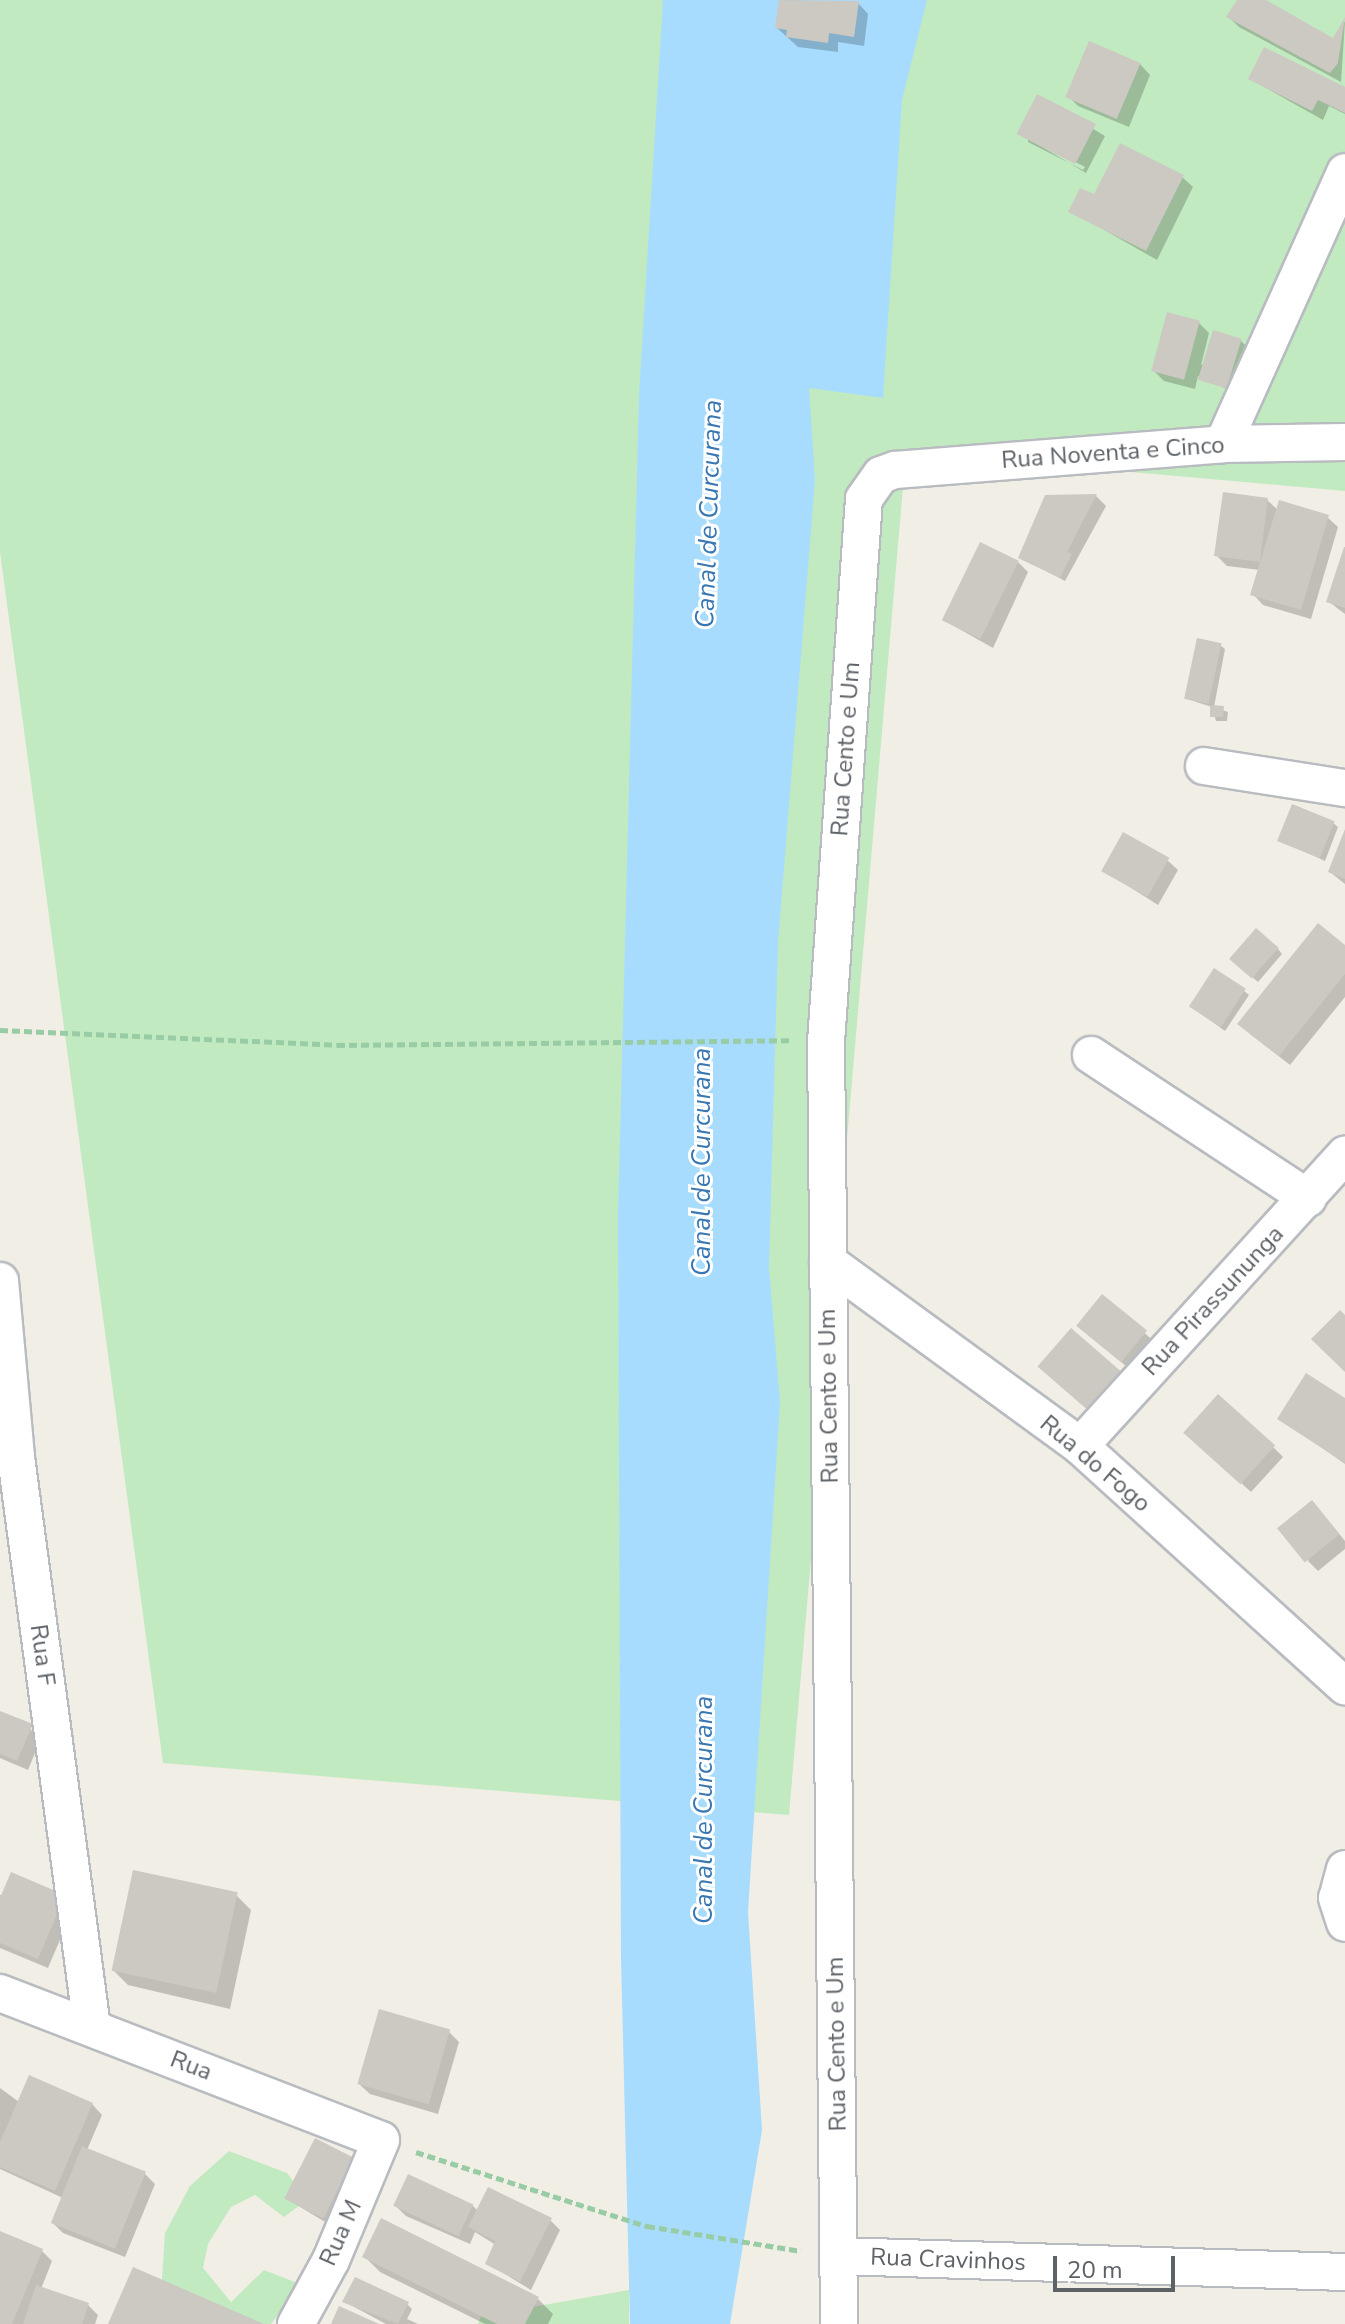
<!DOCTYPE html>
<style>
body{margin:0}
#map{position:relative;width:1345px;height:2324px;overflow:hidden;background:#f1eee5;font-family:"Nunito Sans",sans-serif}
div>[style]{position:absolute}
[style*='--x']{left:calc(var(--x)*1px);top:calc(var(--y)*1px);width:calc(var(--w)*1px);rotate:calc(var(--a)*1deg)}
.green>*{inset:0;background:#c2eac0}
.water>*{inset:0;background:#a7dcff}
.shadow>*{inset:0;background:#0003}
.building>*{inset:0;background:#ccc8c2;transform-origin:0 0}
.path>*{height:5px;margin-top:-2.5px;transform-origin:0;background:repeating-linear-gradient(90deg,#98cca5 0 8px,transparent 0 12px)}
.roads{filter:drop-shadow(2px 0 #b8bcc0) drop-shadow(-2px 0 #b8bcc0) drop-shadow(0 2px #b8bcc0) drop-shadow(0 -2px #b8bcc0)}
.minor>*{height:36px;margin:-18px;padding:0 18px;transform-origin:18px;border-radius:18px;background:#fff}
span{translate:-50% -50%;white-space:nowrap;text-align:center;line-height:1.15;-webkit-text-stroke:6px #fff;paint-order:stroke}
.street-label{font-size:24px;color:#5d6267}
.water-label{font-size:26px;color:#3877b1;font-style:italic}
.scale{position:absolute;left:1053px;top:2256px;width:122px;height:36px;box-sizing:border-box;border:4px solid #5d6267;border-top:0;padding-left:10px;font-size:24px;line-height:28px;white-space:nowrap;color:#5d6267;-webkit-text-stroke:6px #fff;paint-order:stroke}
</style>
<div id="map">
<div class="green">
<i style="clip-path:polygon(0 0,1345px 0,1345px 491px,906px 452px,789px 1815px,163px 1763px,0 552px)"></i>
<i style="clip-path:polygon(229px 2151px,287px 2173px,307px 2200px,284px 2217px,255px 2195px,231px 2207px,208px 2244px,203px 2268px,231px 2302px,264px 2270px,300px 2284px,271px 2324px,211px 2324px,161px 2293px,165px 2233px,190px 2186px)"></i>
<i style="clip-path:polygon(629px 2290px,629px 2324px,478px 2324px,481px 2316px)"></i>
</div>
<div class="water">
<i style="clip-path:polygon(663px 0,927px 0,902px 100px,883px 398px,809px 388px,815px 480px,778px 943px,769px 1267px,780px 1402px,748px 1912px,762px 2130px,730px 2324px,630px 2324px,621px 1958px,618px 1215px,639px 395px)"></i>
</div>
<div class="shadow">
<i style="clip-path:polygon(781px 0,858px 3px,868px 14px,864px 46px,838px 42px,838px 52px,798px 47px,777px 28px)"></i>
<i style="clip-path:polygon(1239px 0,1262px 0,1334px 41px,1345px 21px,1341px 82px,1239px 27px,1229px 17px)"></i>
<i style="clip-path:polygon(1140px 64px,1150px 75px,1129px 127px,1078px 106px,1068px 96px)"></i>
<i style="clip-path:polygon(1250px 79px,1345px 89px,1345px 114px,1329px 106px,1323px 120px)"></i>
<i style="clip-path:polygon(evenodd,1038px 96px,1105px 136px,1086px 173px,1019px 133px,1038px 96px,1028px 137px,1085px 167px,1083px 170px,1028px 142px,1028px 137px)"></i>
<i style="clip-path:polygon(1182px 177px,1193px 187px,1157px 260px,1071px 211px,1095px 197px)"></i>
<i style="clip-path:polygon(1199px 323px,1209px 333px,1201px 365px,1241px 341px,1245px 345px,1231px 391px,1198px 376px,1195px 389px,1164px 381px,1154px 371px)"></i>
<i style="clip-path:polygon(1046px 496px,1096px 496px,1106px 506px,1065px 581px,1020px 557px)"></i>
<i style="clip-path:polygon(1267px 500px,1278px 510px,1327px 517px,1338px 527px,1311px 619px,1263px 605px,1253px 594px,1260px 570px,1227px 566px,1217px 556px)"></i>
<i style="clip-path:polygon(1345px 552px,1345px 614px,1328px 601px)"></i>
<i style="clip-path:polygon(1018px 562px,1028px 572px,993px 648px,945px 621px)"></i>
<i style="clip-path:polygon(1220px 645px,1225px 649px,1214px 707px,1228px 712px,1227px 721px,1216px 721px,1212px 707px,1187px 699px)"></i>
<i style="clip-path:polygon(1333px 823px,1338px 827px,1325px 861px,1280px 840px)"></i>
<i style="clip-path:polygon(1345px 834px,1345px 884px,1330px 872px)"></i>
<i style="clip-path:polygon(1167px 860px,1178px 870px,1158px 905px,1103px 870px)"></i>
<i style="clip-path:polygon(1345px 948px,1345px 997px,1290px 1065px,1250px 1034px)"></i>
<i style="clip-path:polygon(1278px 949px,1282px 954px,1258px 982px,1236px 963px)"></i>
<i style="clip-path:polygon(1244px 991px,1249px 995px,1225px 1031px,1196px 1010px)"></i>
<i style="clip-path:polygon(1102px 1296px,1156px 1343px,1132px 1371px,1088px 1335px)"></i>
<i style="clip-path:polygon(1103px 1358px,1124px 1377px,1093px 1412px,1083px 1404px)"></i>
<i style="clip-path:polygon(1345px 1400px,1345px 1464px,1280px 1418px)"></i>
<i style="clip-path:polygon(1196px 1442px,1273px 1447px,1283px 1457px,1251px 1492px)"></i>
<i style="clip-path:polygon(1322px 1513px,1345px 1541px,1345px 1549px,1318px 1571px,1308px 1561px)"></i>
<i style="clip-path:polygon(0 1713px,42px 1736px,28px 1770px,0 1758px)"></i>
<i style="clip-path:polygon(0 1895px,74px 1907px,48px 1968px,0 1948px)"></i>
<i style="clip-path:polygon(236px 1895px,251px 1910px,230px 2009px,128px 1985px,113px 1970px)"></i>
<i style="clip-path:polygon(449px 2032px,459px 2042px,438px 2114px,370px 2094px,359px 2084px)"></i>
<i style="clip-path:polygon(0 2088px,19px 2102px,92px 2104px,102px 2115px,87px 2150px,145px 2174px,155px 2184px,125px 2257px,63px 2233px,53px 2223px,63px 2198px,0 2169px)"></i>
<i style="clip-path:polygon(353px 2159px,363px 2170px,335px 2228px,287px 2199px)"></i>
<i style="clip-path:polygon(472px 2205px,478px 2211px,550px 2220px,560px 2230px,531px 2290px,487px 2263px,496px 2245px,475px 2232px,470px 2244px,406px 2216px,396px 2206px)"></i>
<i style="clip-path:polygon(0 2233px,42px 2251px,52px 2261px,41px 2289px,88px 2305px,98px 2315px,95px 2324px,0 2324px)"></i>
<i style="clip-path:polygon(364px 2256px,538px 2299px,553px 2314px,548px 2324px,485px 2324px,380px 2272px)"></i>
<i style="clip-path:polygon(345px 2302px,407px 2304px,412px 2309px,407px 2319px,418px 2324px,386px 2324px)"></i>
</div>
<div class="building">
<i style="clip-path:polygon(779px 0,859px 1px,854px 37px,829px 33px,828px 43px,786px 37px,787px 30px,775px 28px)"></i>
<i style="clip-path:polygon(1237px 0,1266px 0,1333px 38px,1345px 17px,1338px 63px,1330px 73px,1226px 17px)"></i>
<i style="left:1089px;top:41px;width:56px;height:61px;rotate:23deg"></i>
<i style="clip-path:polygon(1264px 47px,1345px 87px,1345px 113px,1318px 100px,1312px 111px,1248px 79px)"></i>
<i style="left:1037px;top:94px;width:66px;height:45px;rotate:27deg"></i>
<i style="clip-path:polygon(1120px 143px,1184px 175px,1146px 251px,1068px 212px,1080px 188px,1094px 194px)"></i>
<i style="left:1167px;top:312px;width:34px;height:61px;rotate:15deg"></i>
<i style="left:1213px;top:330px;width:30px;height:52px;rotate:17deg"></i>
<i style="clip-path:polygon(1223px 492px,1268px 498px,1260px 562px,1279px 500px,1329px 515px,1301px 610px,1250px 595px,1260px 562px,1214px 556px)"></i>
<i style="clip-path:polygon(1097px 494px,1067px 552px,1072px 554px,1060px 578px,1018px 558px,1045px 495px)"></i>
<i style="left:980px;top:542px;width:43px;height:87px;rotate:26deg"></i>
<i style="clip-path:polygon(1344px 547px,1345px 547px,1345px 608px,1326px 602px)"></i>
<i style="left:1197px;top:638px;width:25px;height:62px;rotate:12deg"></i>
<i style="clip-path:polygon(1210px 705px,1224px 706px,1223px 717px,1210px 717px)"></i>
<i style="left:1292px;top:804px;width:46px;height:40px;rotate:22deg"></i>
<i style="clip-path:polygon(1345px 829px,1345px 879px,1328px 872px)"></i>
<i style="left:1123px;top:832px;width:53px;height:45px;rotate:29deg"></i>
<i style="clip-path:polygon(1318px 923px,1345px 945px,1345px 974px,1279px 1056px,1237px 1024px)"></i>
<i style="left:1256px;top:928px;width:30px;height:41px;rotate:41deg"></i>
<i style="left:1214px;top:968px;width:38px;height:46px;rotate:33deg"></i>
<i style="left:1102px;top:1294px;width:58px;height:41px;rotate:39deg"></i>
<i style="clip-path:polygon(1340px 1310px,1345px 1315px,1345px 1372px,1311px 1339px)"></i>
<i style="left:1071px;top:1328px;width:66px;height:51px;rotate:41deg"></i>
<i style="clip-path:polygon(1306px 1373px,1345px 1398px,1345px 1463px,1277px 1419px)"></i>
<i style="left:1218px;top:1394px;width:77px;height:52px;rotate:42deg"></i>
<i style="left:1312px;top:1500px;width:44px;height:45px;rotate:51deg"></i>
<i style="clip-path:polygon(0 1711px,33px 1724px,17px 1761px,0 1754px)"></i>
<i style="left:133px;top:1870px;width:107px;height:103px;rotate:12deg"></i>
<i style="clip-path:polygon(11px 1872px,65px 1895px,38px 1959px,0 1943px,0 1898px)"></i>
<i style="left:379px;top:2009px;width:74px;height:78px;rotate:16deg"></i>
<i style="clip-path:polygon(29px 2075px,93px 2103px,55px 2191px,0 2167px,0 2142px)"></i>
<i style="left:315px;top:2138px;width:44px;height:68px;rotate:27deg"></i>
<i style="left:82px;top:2146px;width:69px;height:83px;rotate:22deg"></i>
<i style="left:408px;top:2174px;width:72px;height:35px;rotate:25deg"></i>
<i style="clip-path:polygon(488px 2187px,552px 2218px,520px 2282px,485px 2264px,495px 2241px,468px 2227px)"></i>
<i style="clip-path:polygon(381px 2218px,539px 2297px,525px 2324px,497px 2324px,362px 2257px)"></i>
<i style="clip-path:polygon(0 2231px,43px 2249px,12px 2324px,0 2324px)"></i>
<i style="clip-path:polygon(133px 2267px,264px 2324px,108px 2324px)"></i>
<i style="clip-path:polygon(355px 2277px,409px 2302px,398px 2324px,342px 2302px)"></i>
<i style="clip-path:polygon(36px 2285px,89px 2303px,82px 2324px,23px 2324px)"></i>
<i style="clip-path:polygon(339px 2306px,379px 2324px,331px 2324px)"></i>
</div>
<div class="path">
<i style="--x:0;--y:1030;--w:337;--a:2.5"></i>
<i style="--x:337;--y:1045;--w:452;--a:-0.6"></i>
<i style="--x:416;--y:2152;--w:243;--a:17.8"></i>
<i style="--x:647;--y:2226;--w:156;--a:9.2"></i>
</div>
<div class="roads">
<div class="minor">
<i style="--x:1223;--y:444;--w:298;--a:-65.8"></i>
<i style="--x:1204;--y:766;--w:143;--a:8.9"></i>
<i style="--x:1091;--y:1055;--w:260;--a:33.4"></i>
<i style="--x:828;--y:1262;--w:312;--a:36.1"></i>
<i style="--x:1080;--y:1446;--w:358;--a:42.2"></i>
<i style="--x:0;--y:1281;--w:177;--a:84.8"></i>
<i style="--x:16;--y:1457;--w:575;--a:82.41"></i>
<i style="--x:1080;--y:1446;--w:394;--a:-47.7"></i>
<i style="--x:1345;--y:1869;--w:30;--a:105"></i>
<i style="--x:1337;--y:1898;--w:26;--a:72"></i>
<i style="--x:0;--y:1993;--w:408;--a:21.1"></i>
<i style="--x:381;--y:2140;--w:130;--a:112.6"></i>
<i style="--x:331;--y:2260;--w:73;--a:118.7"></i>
<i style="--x:839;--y:2256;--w:506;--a:1.81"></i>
<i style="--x:839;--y:2324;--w:1282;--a:-90.58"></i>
<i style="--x:826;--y:1042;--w:544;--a:-86"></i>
<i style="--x:864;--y:499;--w:29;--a:-55"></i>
<i style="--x:881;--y:475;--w:15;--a:-20"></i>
<i style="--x:895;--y:470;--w:329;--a:-4.5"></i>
<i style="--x:1223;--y:444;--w:122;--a:-0.9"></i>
</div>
</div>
<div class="street-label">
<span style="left:1113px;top:453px;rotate:-4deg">Rua Noventa e Cinco</span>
<span style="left:846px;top:749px;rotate:-86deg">Rua Cento e Um</span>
<span style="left:1213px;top:1301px;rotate:-47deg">Rua Pirassununga</span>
<span style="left:829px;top:1396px;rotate:-91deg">Rua Cento e Um</span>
<span style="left:1095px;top:1464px;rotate:40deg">Rua do Fogo</span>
<span style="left:42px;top:1655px;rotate:82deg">Rua F</span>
<span style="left:837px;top:2044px;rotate:-91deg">Rua Cento e Um</span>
<span style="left:191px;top:2066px;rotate:21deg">Rua</span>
<span style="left:341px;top:2233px;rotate:-66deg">Rua M</span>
<span style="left:948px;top:2260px;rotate:2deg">Rua Cravinhos</span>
</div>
<div class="water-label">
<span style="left:709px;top:514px;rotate:-88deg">Canal de Curcurana</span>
<span style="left:702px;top:1162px;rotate:-90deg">Canal de Curcurana</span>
<span style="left:704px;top:1810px;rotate:-90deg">Canal de Curcurana</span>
</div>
<div class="scale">20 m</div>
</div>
